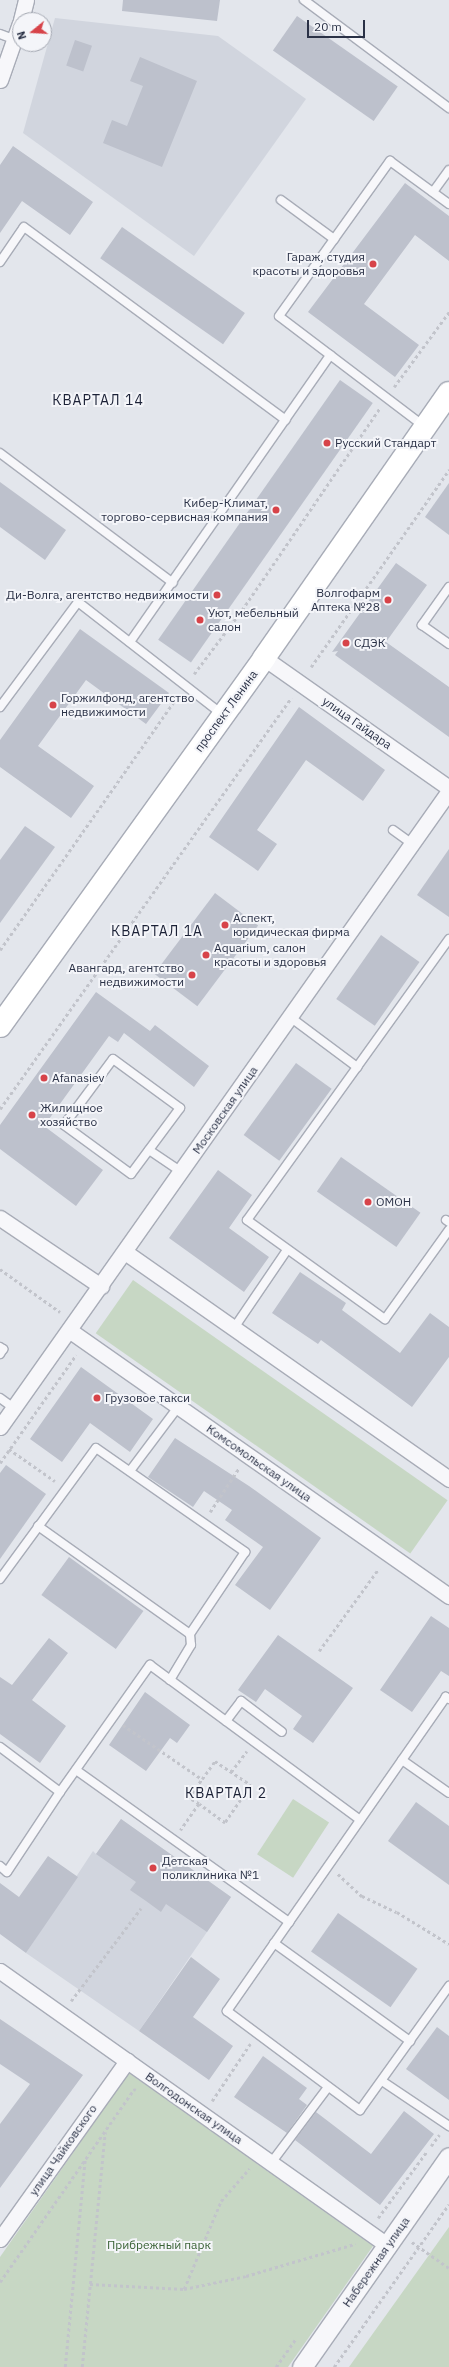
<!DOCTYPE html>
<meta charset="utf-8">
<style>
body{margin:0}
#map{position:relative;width:449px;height:2367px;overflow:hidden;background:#e3e6ec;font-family:"IBM Plex Sans",sans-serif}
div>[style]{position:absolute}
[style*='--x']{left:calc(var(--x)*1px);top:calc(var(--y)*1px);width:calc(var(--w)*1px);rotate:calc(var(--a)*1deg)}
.built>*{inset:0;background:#d1d5de}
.green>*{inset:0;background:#c7d7c4;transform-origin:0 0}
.building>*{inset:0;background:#bdc1cc;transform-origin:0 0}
.path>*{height:2.5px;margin-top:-1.25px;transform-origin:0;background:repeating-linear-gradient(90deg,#c2c4cb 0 3px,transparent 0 6px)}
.roads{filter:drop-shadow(1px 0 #a8acb7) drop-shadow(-1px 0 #a8acb7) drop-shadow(0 1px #a8acb7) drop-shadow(0 -1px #a8acb7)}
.service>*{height:8px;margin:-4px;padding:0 4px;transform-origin:4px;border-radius:4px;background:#f7f7fa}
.minor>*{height:15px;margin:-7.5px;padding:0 7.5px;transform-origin:7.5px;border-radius:7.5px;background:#f7f7fa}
.tertiary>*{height:19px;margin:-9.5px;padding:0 9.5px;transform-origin:9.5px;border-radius:9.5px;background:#f7f7fa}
.primary>*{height:22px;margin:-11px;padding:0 11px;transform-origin:11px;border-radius:11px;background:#fff}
.dots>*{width:11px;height:11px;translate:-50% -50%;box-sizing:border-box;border:2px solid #f4f5f9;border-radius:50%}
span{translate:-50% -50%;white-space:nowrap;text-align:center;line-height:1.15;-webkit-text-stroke:4px #f4f5f9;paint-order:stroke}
.poi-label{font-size:12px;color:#2a3146}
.right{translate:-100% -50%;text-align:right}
.left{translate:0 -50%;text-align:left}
.street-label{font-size:12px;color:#2a3146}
.park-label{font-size:12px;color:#3a6336}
.quarter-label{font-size:14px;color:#1c2237;letter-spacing:1px}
.north{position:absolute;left:12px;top:12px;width:40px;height:40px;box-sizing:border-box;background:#f4f5f9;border:1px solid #a3a7b1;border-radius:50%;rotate:252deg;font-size:11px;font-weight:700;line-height:16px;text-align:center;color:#2a3146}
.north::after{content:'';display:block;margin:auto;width:14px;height:18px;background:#d74349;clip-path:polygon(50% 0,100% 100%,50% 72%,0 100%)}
.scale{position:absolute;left:307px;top:20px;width:58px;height:18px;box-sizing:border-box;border:2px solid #2a3146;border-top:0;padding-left:5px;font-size:12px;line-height:14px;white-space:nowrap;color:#2a3146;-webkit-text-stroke:3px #f4f5f9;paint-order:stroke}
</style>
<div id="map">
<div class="built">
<i style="clip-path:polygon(55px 18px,218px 36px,306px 99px,194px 256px,23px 133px)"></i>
<i style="clip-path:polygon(121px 1819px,231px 1897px,139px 2031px,26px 1953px,93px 1851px,96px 1854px)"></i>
</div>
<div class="green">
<i style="left:133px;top:1280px;width:384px;height:65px;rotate:35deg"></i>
<i style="left:293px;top:1799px;width:43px;height:66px;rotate:33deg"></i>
<i style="clip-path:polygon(129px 2073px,373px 2246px,288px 2367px,0 2367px,0 2257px)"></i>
<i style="clip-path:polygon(449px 2227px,449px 2367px,349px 2367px)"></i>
</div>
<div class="building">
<i style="clip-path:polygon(123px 0,220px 0,217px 21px,122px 11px)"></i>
<i style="left:297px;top:16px;width:123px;height:42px;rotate:35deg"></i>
<i style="left:75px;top:40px;width:18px;height:27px;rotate:19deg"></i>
<i style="clip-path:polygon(140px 57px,197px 81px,162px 167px,103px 143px,112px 120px,127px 126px,143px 86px,130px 81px)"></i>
<i style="clip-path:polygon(13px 146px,93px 202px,70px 235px,22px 201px,0 233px,0 165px)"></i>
<i style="clip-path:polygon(405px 183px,449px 216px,449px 261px,415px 235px,364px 304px,419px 345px,395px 377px,308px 312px)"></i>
<i style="left:122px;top:227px;width:150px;height:38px;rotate:35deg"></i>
<i style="left:340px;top:380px;width:40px;height:317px;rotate:35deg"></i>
<i style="clip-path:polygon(0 482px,66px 530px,45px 560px,0 527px)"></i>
<i style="clip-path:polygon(449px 483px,449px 535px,425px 517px)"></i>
<i style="clip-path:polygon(396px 563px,427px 585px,386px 642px,449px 687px,449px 737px,335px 655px,338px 651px,332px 652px)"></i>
<i style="clip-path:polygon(80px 629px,169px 693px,146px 724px,86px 680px,38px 746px,94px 786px,71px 818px,0 767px,0 740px)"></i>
<i style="clip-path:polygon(299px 707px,385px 770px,363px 801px,306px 760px,257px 830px,277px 844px,258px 871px,209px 837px)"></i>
<i style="clip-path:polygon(25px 826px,55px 847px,0 923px,0 860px)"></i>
<i style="clip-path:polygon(449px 849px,449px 917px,417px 895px)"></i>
<i style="left:215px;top:893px;width:54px;height:101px;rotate:37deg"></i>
<i style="left:381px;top:935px;width:47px;height:78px;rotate:35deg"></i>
<i style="clip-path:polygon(96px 992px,150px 1031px,155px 1025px,209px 1066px,194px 1087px,124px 1033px,118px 1042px,109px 1036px,44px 1126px,103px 1170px,76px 1206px,0 1149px,0 1125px)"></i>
<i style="left:296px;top:1063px;width:44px;height:89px;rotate:36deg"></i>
<i style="left:341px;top:1157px;width:97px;height:42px;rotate:35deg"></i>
<i style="clip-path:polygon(218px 1170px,252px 1195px,229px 1228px,269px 1257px,244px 1292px,169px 1238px)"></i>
<i style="clip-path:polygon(300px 1272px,346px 1303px,342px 1310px,400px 1353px,430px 1313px,449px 1327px,449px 1357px,412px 1407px,321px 1340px,318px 1344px,272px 1313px)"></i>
<i style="clip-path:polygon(81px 1367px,153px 1419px,130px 1452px,90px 1423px,62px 1462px,30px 1439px)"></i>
<i style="clip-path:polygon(175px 1438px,249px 1486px,321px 1538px,270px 1610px,235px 1585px,263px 1547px,225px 1520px,232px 1510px,204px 1491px,193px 1507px,148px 1477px)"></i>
<i style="clip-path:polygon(6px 1465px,46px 1494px,0 1559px,0 1473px)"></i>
<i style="left:69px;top:1557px;width:92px;height:47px;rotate:36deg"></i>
<i style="clip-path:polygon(431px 1616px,449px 1628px,449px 1676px,441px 1671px,412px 1712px,380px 1690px)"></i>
<i style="clip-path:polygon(278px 1635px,353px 1688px,313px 1743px,293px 1729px,302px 1716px,265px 1689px,256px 1702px,238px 1690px)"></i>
<i style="clip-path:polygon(49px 1638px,68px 1653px,32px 1700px,66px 1726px,40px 1763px,0 1734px,0 1677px,12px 1685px)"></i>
<i style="clip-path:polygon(145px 1692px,190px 1725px,177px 1743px,170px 1738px,146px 1771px,109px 1745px)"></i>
<i style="clip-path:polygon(416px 1802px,449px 1826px,449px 1885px,388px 1841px)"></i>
<i style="clip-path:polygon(121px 1819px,231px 1897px,207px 1932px,166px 1904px,161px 1912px,146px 1901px,130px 1890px,136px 1882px,96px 1854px)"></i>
<i style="clip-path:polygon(48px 1856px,78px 1877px,26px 1953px,0 1934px,0 1883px,19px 1897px)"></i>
<i style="left:338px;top:1913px;width:97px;height:47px;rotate:35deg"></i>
<i style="clip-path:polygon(191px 1957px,220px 1979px,193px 2017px,233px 2046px,209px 2080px,139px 2031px)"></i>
<i style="clip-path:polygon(0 2019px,83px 2075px,0 2188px,0 2124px,30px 2084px,0 2064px)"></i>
<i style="clip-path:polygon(437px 2027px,449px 2036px,449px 2100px,406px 2069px)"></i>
<i style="clip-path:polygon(263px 2056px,307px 2088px,299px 2099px,307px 2105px,287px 2133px,234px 2097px)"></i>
<i style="clip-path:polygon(404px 2111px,434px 2134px,380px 2205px,295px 2140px,316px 2112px,371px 2154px)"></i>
</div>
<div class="path">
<i style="--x:394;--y:387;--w:93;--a:-53.7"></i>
<i style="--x:311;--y:667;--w:241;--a:-55"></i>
<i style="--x:194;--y:674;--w:80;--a:-53.1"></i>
<i style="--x:242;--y:610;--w:245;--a:-55.7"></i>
<i style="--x:0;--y:950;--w:310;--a:-55"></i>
<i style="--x:0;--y:1109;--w:504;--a:-54.7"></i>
<i style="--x:0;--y:1269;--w:74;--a:35.6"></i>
<i style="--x:9;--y:1449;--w:56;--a:34.8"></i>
<i style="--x:0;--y:1463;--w:132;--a:-54.9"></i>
<i style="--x:210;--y:1512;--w:53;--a:-56.6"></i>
<i style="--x:319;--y:1651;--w:102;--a:-54.1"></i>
<i style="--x:123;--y:1725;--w:96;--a:34.4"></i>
<i style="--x:202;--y:1779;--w:22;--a:-54"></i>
<i style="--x:215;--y:1761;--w:43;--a:33.7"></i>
<i style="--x:251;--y:1785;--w:46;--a:124.4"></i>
<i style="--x:225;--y:1823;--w:32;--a:-144"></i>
<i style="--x:199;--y:1804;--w:32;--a:125"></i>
<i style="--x:231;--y:1772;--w:26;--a:-53"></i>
<i style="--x:199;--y:1804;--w:12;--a:-149"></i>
<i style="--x:189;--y:1798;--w:23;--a:-56"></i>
<i style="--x:338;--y:1874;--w:33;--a:43"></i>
<i style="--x:362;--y:1896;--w:38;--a:25"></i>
<i style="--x:397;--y:1912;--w:61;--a:31.6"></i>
<i style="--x:71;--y:2001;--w:116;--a:-53"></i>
<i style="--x:212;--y:2101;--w:69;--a:-56.3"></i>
<i style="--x:431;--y:2146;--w:14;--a:-54"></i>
<i style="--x:378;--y:2218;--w:84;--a:-53.7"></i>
<i style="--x:412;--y:2242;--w:45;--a:35.1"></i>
<i style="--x:0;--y:2282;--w:235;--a:-55.2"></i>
<i style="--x:134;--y:2089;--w:2;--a:27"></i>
<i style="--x:90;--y:2284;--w:94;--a:3"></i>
<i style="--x:184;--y:2289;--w:63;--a:-11.8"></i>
<i style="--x:246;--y:2276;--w:114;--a:-16.4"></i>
<i style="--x:184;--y:2289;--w:95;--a:-67.2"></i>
<i style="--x:221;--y:2201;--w:43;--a:-48.8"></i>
<i style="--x:65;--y:2367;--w:208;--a:-84.5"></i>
<i style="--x:82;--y:2367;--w:236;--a:-84.4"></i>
<i style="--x:276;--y:2367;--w:33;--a:-55"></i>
<i style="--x:334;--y:2367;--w:199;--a:-54.8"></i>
</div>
<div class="roads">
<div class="service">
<i style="--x:304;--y:0;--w:181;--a:36.7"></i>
<i style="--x:0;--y:34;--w:17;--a:21"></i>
<i style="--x:433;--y:192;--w:27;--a:-54"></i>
<i style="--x:281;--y:200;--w:66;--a:36.3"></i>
<i style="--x:0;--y:262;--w:42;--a:-55.6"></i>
<i style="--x:24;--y:227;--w:325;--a:36.4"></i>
<i style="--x:425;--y:427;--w:183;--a:-142.8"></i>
<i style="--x:279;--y:316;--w:191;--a:-54.4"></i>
<i style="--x:390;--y:161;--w:73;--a:36.1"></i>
<i style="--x:0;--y:453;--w:216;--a:36.9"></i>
<i style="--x:449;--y:587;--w:47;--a:125.4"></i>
<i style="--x:422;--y:625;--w:33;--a:35"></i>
<i style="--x:130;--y:642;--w:350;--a:-55.1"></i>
<i style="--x:0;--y:707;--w:131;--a:-53.4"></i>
<i style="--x:78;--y:602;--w:182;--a:37.9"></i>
<i style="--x:393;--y:830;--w:24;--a:36"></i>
<i style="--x:449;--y:939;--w:346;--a:125.7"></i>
<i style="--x:247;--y:1220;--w:170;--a:35.7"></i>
<i style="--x:385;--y:1319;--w:110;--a:-54.3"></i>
<i style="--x:290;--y:1017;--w:84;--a:36.7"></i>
<i style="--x:113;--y:1059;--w:83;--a:36.2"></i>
<i style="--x:180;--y:1108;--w:82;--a:126.6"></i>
<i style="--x:131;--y:1174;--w:83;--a:-143.8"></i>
<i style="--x:64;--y:1125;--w:82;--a:-53.4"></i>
<i style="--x:149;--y:1150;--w:40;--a:34"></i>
<i style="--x:446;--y:1220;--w:4;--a:34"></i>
<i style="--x:234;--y:1328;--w:94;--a:-55.8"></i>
<i style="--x:0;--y:1347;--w:4;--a:34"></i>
<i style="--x:3;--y:1349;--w:6;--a:121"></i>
<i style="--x:0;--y:1398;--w:17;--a:36"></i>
<i style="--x:130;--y:1471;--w:80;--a:-53.1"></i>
<i style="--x:38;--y:1526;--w:186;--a:35.4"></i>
<i style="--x:0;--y:1579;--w:162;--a:-53.8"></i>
<i style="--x:96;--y:1448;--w:182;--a:34.9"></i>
<i style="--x:245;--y:1552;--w:99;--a:123.9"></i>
<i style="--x:190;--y:1634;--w:11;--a:85"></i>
<i style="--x:191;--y:1645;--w:41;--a:121"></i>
<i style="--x:449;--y:1699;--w:4;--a:-146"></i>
<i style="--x:446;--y:1697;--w:383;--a:124.9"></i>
<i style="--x:227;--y:2011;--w:166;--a:36.7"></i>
<i style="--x:360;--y:2110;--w:153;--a:-54.3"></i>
<i style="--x:226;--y:1721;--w:25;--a:-53"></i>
<i style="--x:241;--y:1701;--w:51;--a:37.1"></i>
<i style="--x:0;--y:1747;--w:75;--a:36.9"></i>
<i style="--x:402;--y:1760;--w:57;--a:35.1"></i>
<i style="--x:76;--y:1770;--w:262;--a:35.5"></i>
<i style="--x:0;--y:1866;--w:9;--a:41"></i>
<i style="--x:7;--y:1872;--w:96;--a:-56.5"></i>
<i style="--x:60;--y:1792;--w:156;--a:-54.7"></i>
<i style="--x:150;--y:1665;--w:261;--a:36.4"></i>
<i style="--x:274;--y:1943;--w:168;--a:35.8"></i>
<i style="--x:382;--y:2081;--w:81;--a:33.9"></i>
<i style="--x:271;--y:2163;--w:95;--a:-53.1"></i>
</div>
<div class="minor">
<i style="--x:21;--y:20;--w:21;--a:-76"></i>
<i style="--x:0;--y:80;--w:60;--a:-70.7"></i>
<i style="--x:264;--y:658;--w:226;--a:35.1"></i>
<i style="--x:0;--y:1218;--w:122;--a:34"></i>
<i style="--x:125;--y:1252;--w:396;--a:35"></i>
<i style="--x:69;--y:1330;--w:464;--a:35"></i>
<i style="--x:0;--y:1427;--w:779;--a:-54.78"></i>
<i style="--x:0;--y:1971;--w:476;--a:35.3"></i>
<i style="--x:0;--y:2239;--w:219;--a:-54.5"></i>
</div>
<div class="tertiary">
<i style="--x:302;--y:2367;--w:256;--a:-55"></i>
</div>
<div class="primary">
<i style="--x:0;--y:1026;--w:453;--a:-54.3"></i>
<i style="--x:264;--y:658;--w:323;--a:-55.1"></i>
</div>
</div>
<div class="dots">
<i style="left:373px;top:264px;background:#d74349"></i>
<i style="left:327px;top:443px;background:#d74349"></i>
<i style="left:276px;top:510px;background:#d74349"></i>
<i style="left:217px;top:595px;background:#d74349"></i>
<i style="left:388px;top:600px;background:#d74349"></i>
<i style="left:200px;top:620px;background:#d74349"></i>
<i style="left:346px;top:643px;background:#d74349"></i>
<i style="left:53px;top:705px;background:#d74349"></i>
<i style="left:225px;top:925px;background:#d74349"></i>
<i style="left:206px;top:955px;background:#d74349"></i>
<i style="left:192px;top:975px;background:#d74349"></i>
<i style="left:44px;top:1078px;background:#d74349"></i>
<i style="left:32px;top:1115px;background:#d74349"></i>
<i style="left:368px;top:1202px;background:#d74349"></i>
<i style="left:97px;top:1398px;background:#d74349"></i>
<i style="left:153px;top:1868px;background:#d74349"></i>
</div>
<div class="poi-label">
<span class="right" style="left:365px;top:264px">Гараж, студия<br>красоты и здоровья</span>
<span class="left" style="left:335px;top:443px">Русский Стандарт</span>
<span class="right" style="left:268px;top:510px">Кибер-Климат,<br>торгово-сервисная компания</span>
<span class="right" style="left:380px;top:600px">Волгофарм<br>Аптека №28</span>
<span class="right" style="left:209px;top:595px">Ди-Волга, агентство недвижимости</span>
<span class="left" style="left:208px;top:620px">Уют, мебельный<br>салон</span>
<span class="left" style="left:354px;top:643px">СДЭК</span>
<span class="left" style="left:61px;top:705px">Горжилфонд, агентство<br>недвижимости</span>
<span class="left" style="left:233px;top:925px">Аспект,<br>юридическая фирма</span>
<span class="left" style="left:214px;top:955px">Aquarium, салон<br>красоты и здоровья</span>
<span class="right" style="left:184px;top:975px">Авангард, агентство<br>недвижимости</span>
<span class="left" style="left:52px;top:1078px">Afanasiev</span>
<span class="left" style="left:40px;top:1115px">Жилищное<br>хозяйство</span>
<span class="left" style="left:376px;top:1202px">ОМОН</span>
<span class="left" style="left:105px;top:1398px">Грузовое такси</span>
<span class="left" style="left:162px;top:1868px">Детская<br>поликлиника №1</span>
</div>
<div class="street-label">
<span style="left:226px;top:711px;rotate:-54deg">проспект Ленина</span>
<span style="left:357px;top:723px;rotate:35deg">улица Гайдара</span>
<span style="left:225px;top:1110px;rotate:-55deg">Московская улица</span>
<span style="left:259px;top:1463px;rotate:35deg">Комсомольская улица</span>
<span style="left:194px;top:2108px;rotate:35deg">Волгодонская улица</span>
<span style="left:63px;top:2150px;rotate:-55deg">улица Чайковского</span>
<span style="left:376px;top:2262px;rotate:-55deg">Набережная улица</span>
</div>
<div class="park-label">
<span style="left:159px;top:2245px">Прибрежный парк</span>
</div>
<div class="quarter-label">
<span style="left:98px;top:400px">КВАРТАЛ 14</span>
<span style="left:157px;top:931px">КВАРТАЛ 1А</span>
<span style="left:226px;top:1793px">КВАРТАЛ 2</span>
</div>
<div class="north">N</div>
<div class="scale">20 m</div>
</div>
